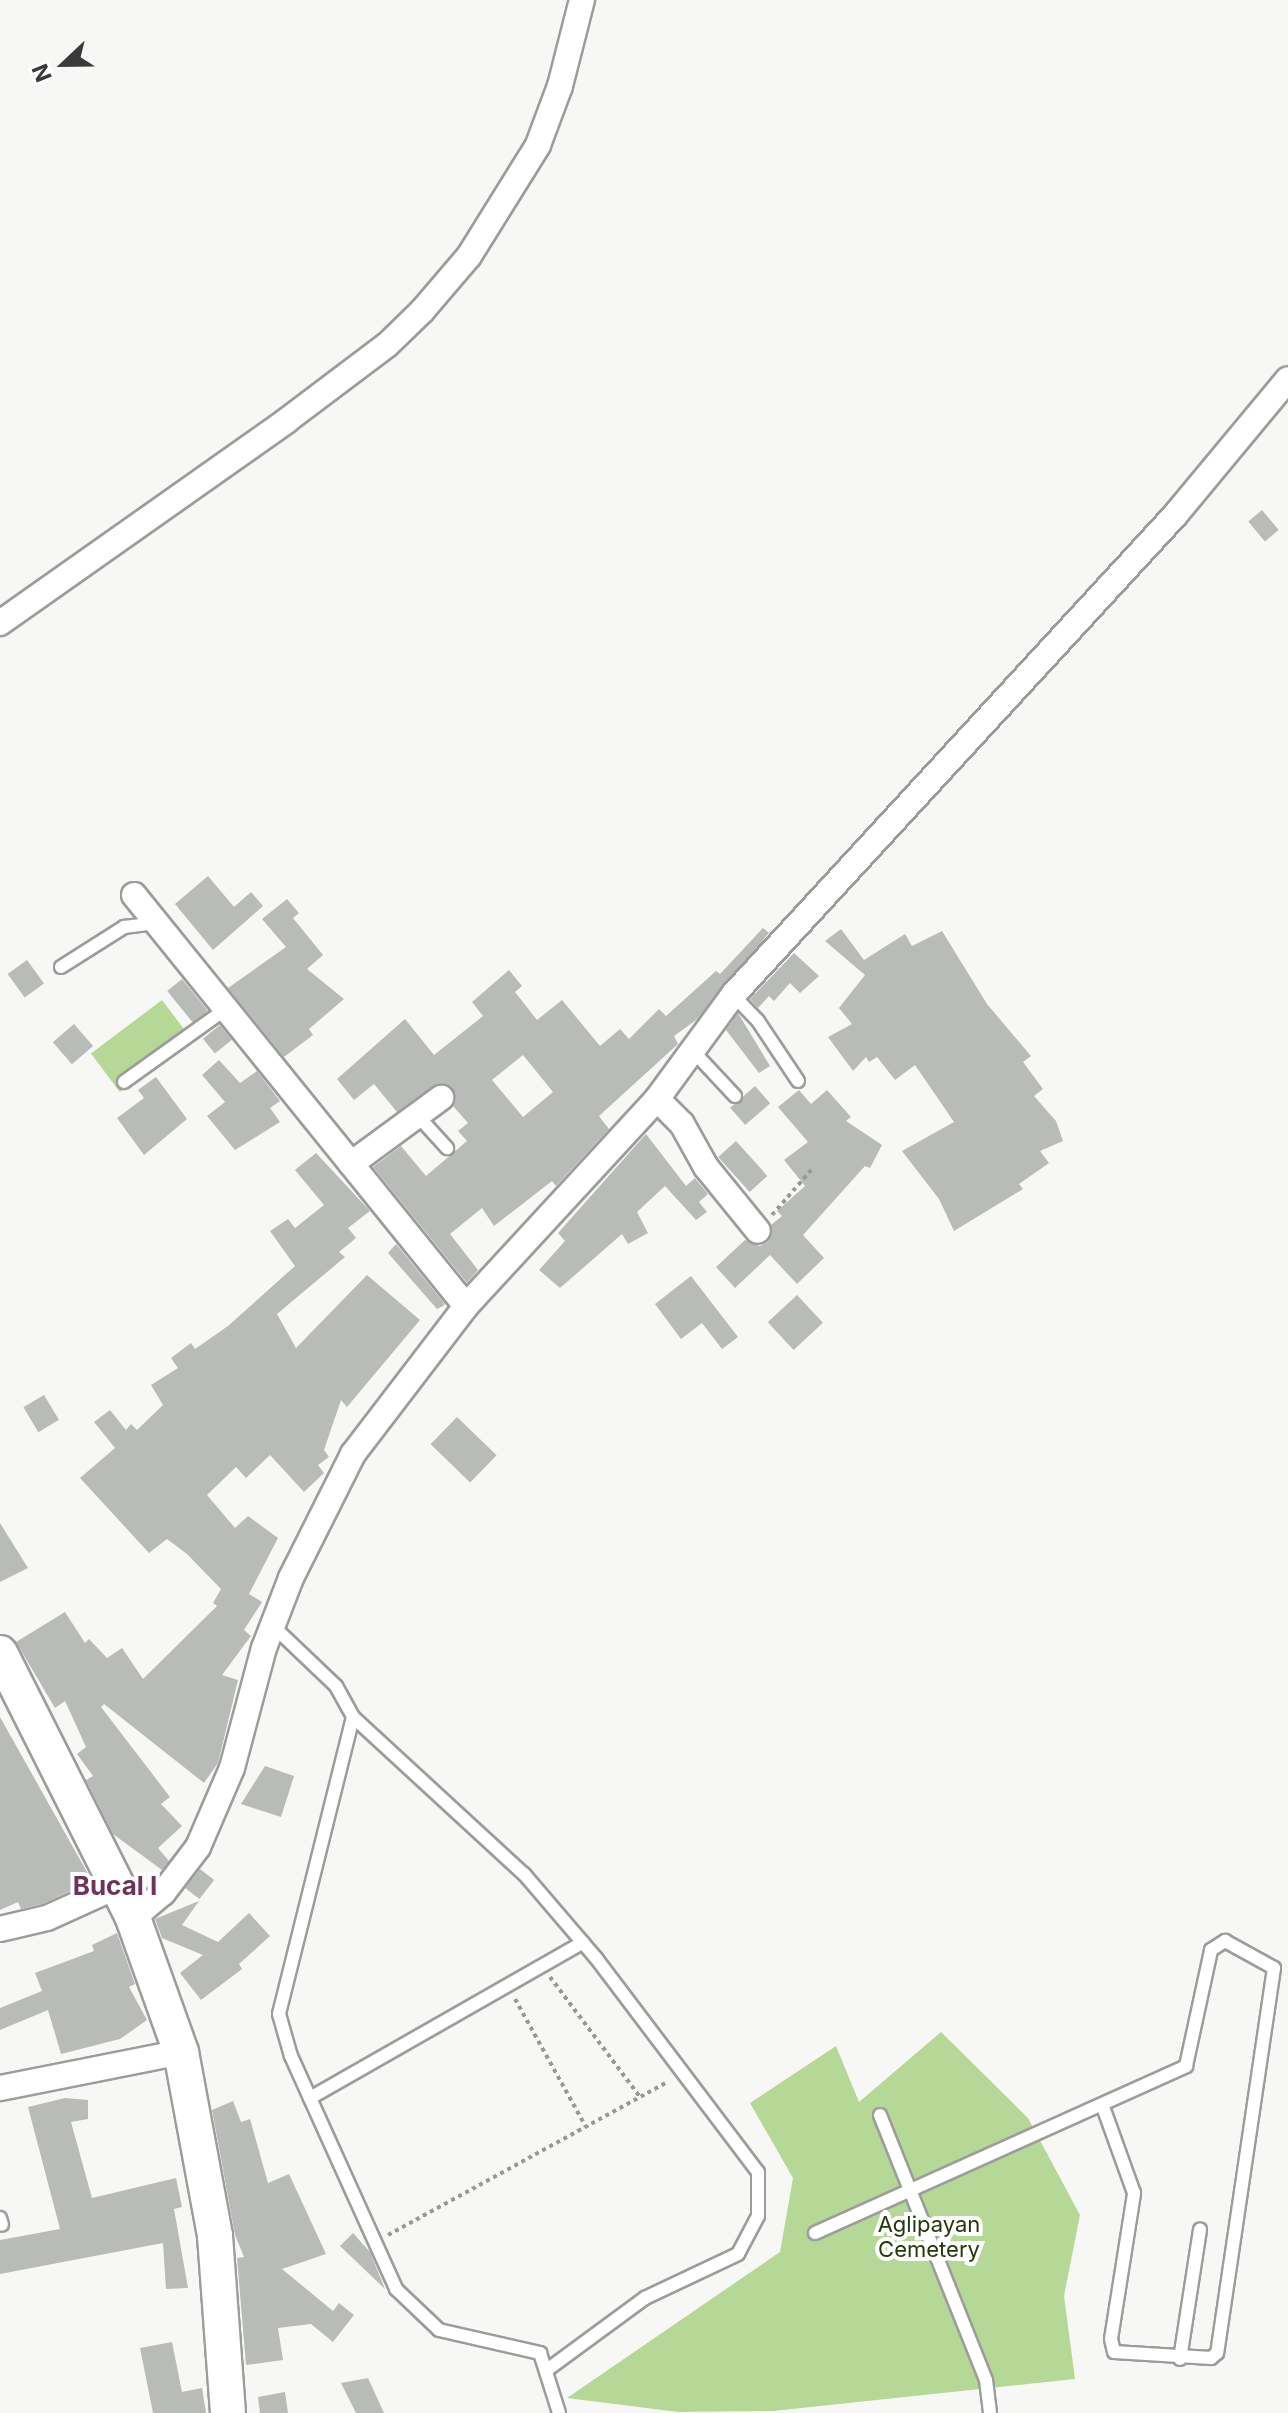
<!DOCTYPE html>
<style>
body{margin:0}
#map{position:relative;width:1288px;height:2413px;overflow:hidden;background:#f7f8f5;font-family:Inter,sans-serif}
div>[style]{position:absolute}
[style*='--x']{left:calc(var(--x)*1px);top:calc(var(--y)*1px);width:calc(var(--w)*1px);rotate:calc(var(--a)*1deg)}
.green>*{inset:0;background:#b6d897;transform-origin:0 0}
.building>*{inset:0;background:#b9bbb8;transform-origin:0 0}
.path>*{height:4px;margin-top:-2px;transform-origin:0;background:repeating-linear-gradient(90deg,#989997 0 4px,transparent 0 8px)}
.roads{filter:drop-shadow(2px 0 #9b9d9a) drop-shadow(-2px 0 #9b9d9a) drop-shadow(0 2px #9b9d9a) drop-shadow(0 -2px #9b9d9a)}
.lane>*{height:12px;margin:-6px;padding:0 6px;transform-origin:6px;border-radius:6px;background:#fff}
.street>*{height:24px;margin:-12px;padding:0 12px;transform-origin:12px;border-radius:12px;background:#fff}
.secondary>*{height:34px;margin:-17px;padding:0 17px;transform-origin:17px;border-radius:17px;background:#fff}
span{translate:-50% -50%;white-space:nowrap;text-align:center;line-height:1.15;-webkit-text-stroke:8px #fff;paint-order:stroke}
.park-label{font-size:22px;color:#24390a}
.quarter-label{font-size:26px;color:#6e325b;font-weight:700}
.north{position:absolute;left:24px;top:24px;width:80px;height:80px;-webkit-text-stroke:6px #fff;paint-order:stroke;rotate:248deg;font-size:22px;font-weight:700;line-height:32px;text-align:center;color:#393a39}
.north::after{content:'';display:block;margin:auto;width:28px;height:36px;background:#393a39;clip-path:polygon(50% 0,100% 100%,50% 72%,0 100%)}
</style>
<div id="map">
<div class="green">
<i style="left:162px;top:1000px;width:48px;height:89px;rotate:53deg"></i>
<i style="clip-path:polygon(941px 2032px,1028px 2118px,1080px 2215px,1064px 2296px,1075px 2379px,773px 2411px,678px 2412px,567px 2398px,780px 2252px,793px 2178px,750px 2103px,836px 2046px,859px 2102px)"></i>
</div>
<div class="building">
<i style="left:1262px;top:510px;width:26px;height:18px;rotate:50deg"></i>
<i style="clip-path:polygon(208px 876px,234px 907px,251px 892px,263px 906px,213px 950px,175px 904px)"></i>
<i style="clip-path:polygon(287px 899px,299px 913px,293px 918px,323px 955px,307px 969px,344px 999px,309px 1029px,313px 1035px,284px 1057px,228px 988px,286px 947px,262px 919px)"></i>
<i style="clip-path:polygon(evenodd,763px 928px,769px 933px,696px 1020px,674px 1036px,678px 1044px,599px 1116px,609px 1129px,556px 1186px,552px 1181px,494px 1226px,482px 1208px,450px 1234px,478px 1270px,467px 1283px,373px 1167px,401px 1146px,426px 1176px,467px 1141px,458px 1131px,468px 1123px,453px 1106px,453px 1090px,446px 1084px,433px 1086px,397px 1112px,374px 1084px,354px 1100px,337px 1079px,405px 1019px,434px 1055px,483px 1016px,472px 1002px,509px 970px,522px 986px,515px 992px,537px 1020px,562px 1000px,600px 1046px,620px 1029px,629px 1039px,659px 1009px,666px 1016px,716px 971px,720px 974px,763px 928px,523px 1055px,553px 1092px,523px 1117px,492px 1080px,523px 1055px)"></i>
<i style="clip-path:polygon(841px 929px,864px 960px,905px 934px,912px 946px,942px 931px,987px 1004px,1031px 1056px,1023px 1062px,1043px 1089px,1034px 1096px,1056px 1121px,1063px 1141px,1040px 1151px,1049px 1163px,1019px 1184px,1023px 1189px,954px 1231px,939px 1199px,902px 1151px,954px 1122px,915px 1065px,895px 1080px,877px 1057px,869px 1062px,866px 1057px,853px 1071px,828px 1037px,852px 1024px,839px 1008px,865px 975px,825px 941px)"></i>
<i style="clip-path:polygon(794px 953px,819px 976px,800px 993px,790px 983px,774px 1001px,769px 996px,758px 1008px,750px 999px)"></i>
<i style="left:27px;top:960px;width:29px;height:24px;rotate:54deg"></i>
<i style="left:182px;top:979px;width:41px;height:19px;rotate:51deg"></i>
<i style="clip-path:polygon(738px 1013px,770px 1066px,759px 1073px,726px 1030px)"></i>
<i style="left:74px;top:1024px;width:29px;height:28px;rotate:49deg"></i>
<i style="left:220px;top:1025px;width:19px;height:22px;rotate:51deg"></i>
<i style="clip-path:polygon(219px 1060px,240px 1083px,257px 1071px,280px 1101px,270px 1108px,280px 1122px,235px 1150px,207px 1116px,225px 1102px,202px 1075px)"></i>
<i style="clip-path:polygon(156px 1077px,187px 1119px,144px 1155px,117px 1118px,144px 1098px,138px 1090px)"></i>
<i style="left:755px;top:1086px;width:23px;height:33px;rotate:49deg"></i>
<i style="clip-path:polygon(799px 1090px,811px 1104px,827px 1090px,851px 1117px,846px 1121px,882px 1145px,870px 1168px,865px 1166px,803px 1235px,824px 1258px,797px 1284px,770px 1255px,735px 1288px,716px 1267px,745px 1240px,760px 1246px,768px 1242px,771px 1225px,782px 1216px,777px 1211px,805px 1186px,784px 1160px,808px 1142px,778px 1107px)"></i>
<i style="clip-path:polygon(646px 1134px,686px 1186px,695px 1178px,708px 1194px,699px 1202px,707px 1212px,696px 1220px,665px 1186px,637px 1212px,648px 1233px,628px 1244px,622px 1234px,560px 1288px,539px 1270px,565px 1241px,558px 1233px)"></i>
<i style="left:736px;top:1141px;width:47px;height:24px;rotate:48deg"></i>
<i style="clip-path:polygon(316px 1153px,370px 1211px,348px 1228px,356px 1238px,339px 1252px,345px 1257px,277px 1314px,296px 1348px,367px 1275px,420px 1320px,347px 1407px,341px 1400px,324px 1450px,329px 1457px,318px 1465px,324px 1473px,304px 1492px,270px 1455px,246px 1478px,236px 1467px,207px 1495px,235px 1528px,248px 1516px,278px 1538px,249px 1594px,262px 1602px,244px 1630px,251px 1636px,222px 1675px,238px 1680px,218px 1763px,204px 1783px,104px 1704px,101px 1707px,170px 1797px,161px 1804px,182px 1826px,158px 1848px,169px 1861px,162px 1870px,113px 1834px,86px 1780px,93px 1776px,77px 1754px,86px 1747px,65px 1701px,55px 1708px,16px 1642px,65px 1612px,85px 1643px,89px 1639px,107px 1658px,122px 1648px,143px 1679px,217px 1606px,213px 1603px,221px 1589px,187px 1554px,167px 1539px,149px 1553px,80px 1478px,115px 1448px,94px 1422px,110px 1410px,126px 1430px,131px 1424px,137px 1430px,163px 1405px,151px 1385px,178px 1368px,171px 1358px,191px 1343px,195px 1349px,228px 1326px,295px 1266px,270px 1231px,288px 1219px,295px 1228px,324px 1205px,295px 1170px)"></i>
<i style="clip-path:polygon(396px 1244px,445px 1304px,443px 1306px,437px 1309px,388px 1253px)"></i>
<i style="clip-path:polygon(691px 1276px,738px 1337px,722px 1349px,702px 1323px,681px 1339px,655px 1304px)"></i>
<i style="left:797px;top:1295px;width:38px;height:40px;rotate:47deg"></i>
<i style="left:44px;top:1395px;width:29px;height:24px;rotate:59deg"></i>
<i style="left:457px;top:1417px;width:55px;height:38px;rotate:44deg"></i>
<i style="clip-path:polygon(0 1523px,28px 1568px,0 1582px)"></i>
<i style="clip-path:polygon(0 1717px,92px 1881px,42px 1904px,21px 1909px,18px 1902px,0 1910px)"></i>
<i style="clip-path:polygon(265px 1766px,294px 1776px,281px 1817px,241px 1804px)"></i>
<i style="left:200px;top:1869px;width:18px;height:24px;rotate:38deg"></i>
<i style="clip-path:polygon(199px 1901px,182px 1925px,218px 1942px,249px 1913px,270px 1936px,239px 1964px,242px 1969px,201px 2000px,180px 1973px,203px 1955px,162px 1938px,155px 1919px)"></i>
<i style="clip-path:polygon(117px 1933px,135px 1984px,129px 1987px,147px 2020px,120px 2039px,61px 2054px,48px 2010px,0 2030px,0 2008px,42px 1991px,35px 1973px,94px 1951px,92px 1945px)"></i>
<i style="clip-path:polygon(65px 2098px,88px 2100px,88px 2119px,71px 2122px,92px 2198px,176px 2178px,182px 2207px,174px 2209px,188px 2288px,166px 2289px,163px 2243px,0 2274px,0 2240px,60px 2229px,28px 2107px)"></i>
<i style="clip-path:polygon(233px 2101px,241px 2122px,250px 2119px,268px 2183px,289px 2174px,326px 2254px,282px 2269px,333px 2311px,339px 2303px,354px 2315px,333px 2342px,311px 2324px,278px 2328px,283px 2360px,246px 2365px,237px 2258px,244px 2257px,235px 2235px,212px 2110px)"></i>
<i style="clip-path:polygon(353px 2233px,370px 2252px,385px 2289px,340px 2246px)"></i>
<i style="clip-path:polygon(172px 2342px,182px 2392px,202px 2388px,206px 2413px,153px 2413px,140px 2348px)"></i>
<i style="clip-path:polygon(368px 2378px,384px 2413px,356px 2413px,341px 2383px)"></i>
<i style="clip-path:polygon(285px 2392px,288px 2413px,260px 2413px,258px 2397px)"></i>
</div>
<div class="path">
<i style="--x:772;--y:1215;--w:62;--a:-48.9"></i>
<i style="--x:550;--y:1977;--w:150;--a:53.1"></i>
<i style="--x:515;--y:1999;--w:146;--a:61"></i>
<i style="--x:388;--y:2235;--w:319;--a:-28.7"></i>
</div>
<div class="roads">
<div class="lane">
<i style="--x:61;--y:967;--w:75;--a:-32.4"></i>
<i style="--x:124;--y:927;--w:32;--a:-7"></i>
<i style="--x:733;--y:995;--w:36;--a:46"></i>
<i style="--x:758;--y:1021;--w:72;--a:56.3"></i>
<i style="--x:692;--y:1050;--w:63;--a:46.9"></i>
<i style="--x:124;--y:1082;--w:125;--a:-35.6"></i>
<i style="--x:417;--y:1115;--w:45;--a:47.7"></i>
<i style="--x:273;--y:1626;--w:87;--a:43.6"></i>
<i style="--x:336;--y:1686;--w:35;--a:61"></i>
<i style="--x:353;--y:1717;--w:232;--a:42.6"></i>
<i style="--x:524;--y:1874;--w:111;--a:49.4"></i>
<i style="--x:596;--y:1958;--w:268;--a:52.9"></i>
<i style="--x:758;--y:2172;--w:44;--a:90"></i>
<i style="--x:758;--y:2216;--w:43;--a:117.8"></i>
<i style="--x:738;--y:2254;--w:103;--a:154.7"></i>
<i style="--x:645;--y:2298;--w:122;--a:143.7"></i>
<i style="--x:353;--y:1717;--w:306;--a:104"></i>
<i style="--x:279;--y:2014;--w:44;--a:74.1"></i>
<i style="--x:291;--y:2056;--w:256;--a:65.7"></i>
<i style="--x:396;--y:2289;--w:59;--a:43.6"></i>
<i style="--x:439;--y:2330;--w:104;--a:12.8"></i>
<i style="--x:540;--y:2353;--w:63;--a:72.4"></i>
<i style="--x:310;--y:2098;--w:314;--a:-29.7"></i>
<i style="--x:880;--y:2115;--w:285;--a:68.2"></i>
<i style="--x:986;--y:2380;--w:33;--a:83"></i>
<i style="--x:0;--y:2218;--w:7;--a:74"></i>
<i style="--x:815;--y:2233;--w:407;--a:-24.2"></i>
<i style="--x:1186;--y:2066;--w:119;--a:-77.8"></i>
<i style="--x:1211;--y:1950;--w:17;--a:-33"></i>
<i style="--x:1225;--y:1941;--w:56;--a:28.9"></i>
<i style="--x:1274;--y:1968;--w:389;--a:98.4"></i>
<i style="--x:1217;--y:2353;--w:8;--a:140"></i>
<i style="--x:1211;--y:2358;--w:97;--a:-176.5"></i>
<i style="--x:1114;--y:2352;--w:13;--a:-103"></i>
<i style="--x:1111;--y:2339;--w:148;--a:-81"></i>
<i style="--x:1134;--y:2193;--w:91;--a:-109.8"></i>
<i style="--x:1180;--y:2359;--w:131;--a:-81.2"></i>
</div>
<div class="street">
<i style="--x:0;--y:623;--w:350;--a:-35.2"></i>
<i style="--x:286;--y:421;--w:126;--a:-37"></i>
<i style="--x:387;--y:345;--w:49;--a:-44.2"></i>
<i style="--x:422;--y:311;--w:72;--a:-49.5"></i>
<i style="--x:469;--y:256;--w:131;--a:-58.1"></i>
<i style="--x:538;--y:145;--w:63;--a:-69.6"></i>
<i style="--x:560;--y:86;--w:89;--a:-75.7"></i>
<i style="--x:134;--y:895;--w:528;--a:51.07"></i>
<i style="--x:657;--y:1099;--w:35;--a:45"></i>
<i style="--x:682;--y:1124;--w:49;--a:60.8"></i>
<i style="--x:706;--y:1167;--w:82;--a:50.9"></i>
<i style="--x:351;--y:1164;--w:112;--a:-36.3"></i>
<i style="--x:133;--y:1918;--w:39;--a:-40"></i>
<i style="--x:163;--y:1893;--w:58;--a:-52.7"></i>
<i style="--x:198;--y:1847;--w:86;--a:-66.7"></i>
<i style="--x:232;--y:1768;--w:124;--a:-75.1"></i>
<i style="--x:264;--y:1648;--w:75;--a:-68.9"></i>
<i style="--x:291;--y:1578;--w:139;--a:-63.4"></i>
<i style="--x:353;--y:1454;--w:186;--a:-52.6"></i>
<i style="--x:466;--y:1306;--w:282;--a:-47.3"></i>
<i style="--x:657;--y:1099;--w:129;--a:-53.8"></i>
<i style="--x:733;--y:995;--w:654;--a:-47.35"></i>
<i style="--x:1176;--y:514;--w:175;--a:-50.3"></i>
<i style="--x:0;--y:1929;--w:48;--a:-13.2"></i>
<i style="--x:47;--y:1918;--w:78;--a:-24.3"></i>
<i style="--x:0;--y:2088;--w:185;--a:-11.2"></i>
</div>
<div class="secondary">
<i style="--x:0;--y:1653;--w:297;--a:63.3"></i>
<i style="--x:133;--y:1918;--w:142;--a:70.3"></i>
<i style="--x:181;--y:2052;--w:187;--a:79.5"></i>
<i style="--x:215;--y:2236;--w:177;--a:85.8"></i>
</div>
</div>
<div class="park-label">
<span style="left:929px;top:2237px">Aglipayan<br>Cemetery</span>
</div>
<div class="quarter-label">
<span style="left:115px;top:1886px">Bucal I</span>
</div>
<div class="north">N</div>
</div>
